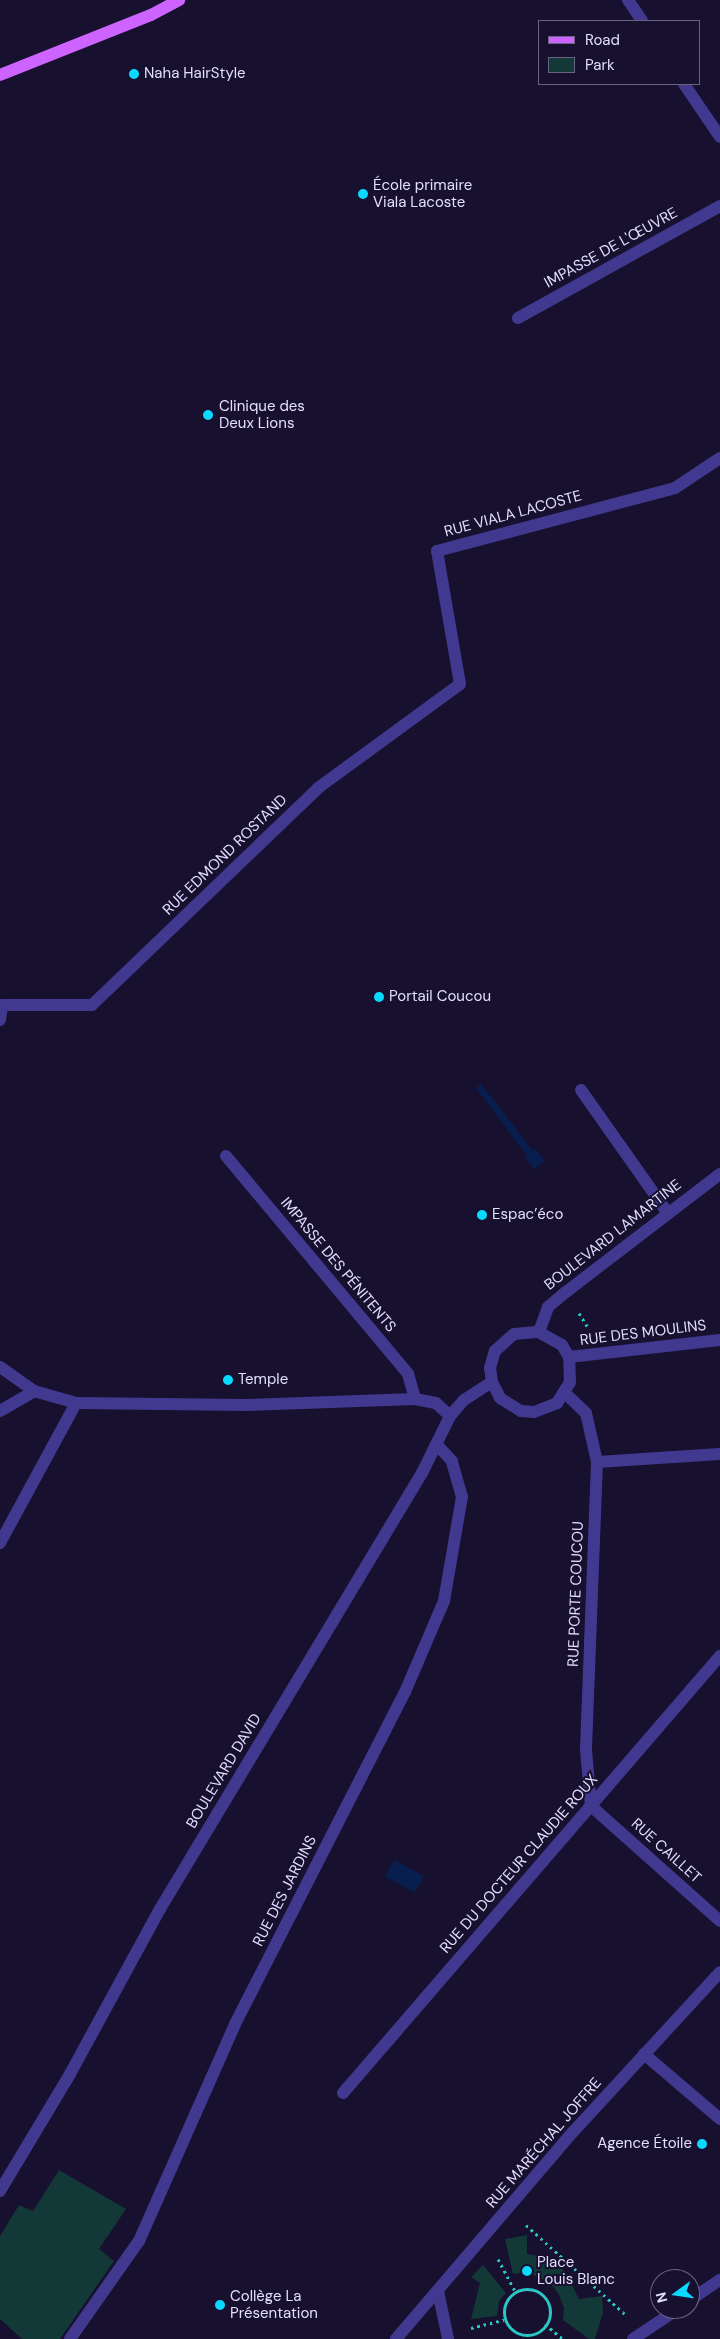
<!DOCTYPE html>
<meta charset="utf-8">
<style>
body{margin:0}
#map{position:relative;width:720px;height:2339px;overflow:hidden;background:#17102e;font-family:"DM Sans",sans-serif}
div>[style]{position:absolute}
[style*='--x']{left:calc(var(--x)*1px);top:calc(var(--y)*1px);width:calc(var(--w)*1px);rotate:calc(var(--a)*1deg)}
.green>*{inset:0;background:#133838}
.water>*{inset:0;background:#081e4f;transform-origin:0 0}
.path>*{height:3px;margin-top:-1.5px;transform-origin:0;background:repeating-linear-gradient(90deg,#2ac6c6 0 2.5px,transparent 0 6.5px)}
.path>.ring{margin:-1.5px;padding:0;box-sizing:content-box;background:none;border:3px solid #2ac6c6;border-radius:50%}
.service>*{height:12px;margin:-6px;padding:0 6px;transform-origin:6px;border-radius:6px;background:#41398f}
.pedestrian>*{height:12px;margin:-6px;padding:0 6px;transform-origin:6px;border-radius:6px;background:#41398f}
.minor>*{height:12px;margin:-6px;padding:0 6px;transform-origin:6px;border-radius:6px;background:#41398f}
.tertiary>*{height:12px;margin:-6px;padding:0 6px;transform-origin:6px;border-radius:6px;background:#41398f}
.primary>*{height:12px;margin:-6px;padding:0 6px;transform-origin:6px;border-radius:6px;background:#ce64ff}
.dots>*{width:14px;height:14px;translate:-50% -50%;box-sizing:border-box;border:2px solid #17102e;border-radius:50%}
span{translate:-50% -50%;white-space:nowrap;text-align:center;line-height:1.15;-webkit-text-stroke:4px #17102e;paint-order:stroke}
.poi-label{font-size:15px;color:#e3ddff}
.left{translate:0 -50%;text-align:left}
.right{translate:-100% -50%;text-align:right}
.street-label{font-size:15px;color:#e3ddff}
.legend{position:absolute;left:538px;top:20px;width:162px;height:65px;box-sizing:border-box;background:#17102e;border:1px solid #696282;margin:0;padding:6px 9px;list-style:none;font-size:15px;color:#e3ddff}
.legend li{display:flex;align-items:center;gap:10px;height:25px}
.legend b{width:25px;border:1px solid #696282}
.north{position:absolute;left:650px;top:2269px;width:50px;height:50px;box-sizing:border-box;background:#17102e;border:1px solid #696282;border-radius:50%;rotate:256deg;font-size:14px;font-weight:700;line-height:20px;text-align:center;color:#e3ddff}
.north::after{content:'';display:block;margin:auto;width:18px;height:22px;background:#09d8ff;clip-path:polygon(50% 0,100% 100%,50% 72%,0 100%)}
</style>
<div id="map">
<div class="green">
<i style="clip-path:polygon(59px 2170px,126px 2209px,99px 2249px,114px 2261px,60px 2339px,22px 2339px,0 2319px,0 2236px,19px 2205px,33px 2211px)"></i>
<i style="clip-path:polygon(527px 2235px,527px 2254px,539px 2256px,565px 2271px,579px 2299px,602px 2296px,603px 2312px,595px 2339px,589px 2339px,563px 2320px,564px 2308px,558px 2293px,549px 2282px,526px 2272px,513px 2274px,505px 2239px)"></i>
<i style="clip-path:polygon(483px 2265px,506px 2293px,499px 2301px,497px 2316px,471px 2319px,480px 2283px,471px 2277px)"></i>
</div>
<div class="water">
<i style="clip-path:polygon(481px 1084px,533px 1151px,536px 1149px,545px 1161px,534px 1169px,525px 1158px,527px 1156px,476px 1088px)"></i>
<i style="left:394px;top:1860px;width:34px;height:19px;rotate:28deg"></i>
</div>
<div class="path">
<i style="--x:579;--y:1313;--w:19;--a:58"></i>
<i style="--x:526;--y:2225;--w:133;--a:42"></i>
<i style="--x:498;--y:2259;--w:36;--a:62"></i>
<i class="ring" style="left:504px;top:2289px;width:43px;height:43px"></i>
<i style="--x:545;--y:2324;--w:23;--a:40"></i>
<i style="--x:471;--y:2328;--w:34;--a:-14"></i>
</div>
<div class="service">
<i style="--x:518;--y:318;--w:231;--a:-29"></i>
<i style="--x:581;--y:1090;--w:149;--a:54.8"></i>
</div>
<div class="pedestrian">
<i style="--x:70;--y:2339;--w:120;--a:-54.9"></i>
<i style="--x:139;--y:2241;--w:237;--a:-66.1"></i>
<i style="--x:235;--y:2024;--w:373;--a:-62.9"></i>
<i style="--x:405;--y:1692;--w:99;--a:-66.8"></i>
<i style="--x:444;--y:1601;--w:106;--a:-80.2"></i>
<i style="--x:462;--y:1497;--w:37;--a:-106"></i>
<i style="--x:452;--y:1461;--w:23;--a:-133"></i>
</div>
<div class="minor">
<i style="--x:0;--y:1005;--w:92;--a:0"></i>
<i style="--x:92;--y:1005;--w:313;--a:-43.8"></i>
<i style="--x:318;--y:788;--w:176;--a:-36.2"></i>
<i style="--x:460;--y:684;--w:135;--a:-99.8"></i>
<i style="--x:437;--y:551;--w:246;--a:-14.8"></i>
<i style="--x:675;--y:488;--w:54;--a:-33.7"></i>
<i style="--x:0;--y:1020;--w:15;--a:-82"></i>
<i style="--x:226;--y:1156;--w:284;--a:50.1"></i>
<i style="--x:408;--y:1374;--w:26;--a:74"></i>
<i style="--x:569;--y:1357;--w:152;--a:-6.4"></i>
<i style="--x:0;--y:1367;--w:42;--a:35.2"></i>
<i style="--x:34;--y:1391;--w:44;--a:15.9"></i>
<i style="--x:76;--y:1403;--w:170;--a:0.7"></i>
<i style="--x:246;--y:1405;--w:169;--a:-2"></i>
<i style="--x:415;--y:1399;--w:21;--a:11"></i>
<i style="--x:436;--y:1403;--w:19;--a:43"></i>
<i style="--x:492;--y:1382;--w:18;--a:63"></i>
<i style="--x:500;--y:1398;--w:25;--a:32"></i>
<i style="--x:521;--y:1411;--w:13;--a:4"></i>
<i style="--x:534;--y:1412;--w:25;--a:-21"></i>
<i style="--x:557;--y:1403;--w:25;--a:-58"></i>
<i style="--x:570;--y:1382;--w:25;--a:-92"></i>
<i style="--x:569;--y:1357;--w:14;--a:-120"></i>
<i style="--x:562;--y:1345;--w:26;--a:-151"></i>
<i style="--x:565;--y:1393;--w:29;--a:44"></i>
<i style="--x:586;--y:1413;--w:50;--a:77.3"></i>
<i style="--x:597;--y:1462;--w:288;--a:92.2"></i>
<i style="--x:586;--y:1750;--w:56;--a:84.9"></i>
<i style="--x:0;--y:1411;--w:39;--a:-30"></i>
<i style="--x:597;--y:1462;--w:123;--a:-3.7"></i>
<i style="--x:0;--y:1543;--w:159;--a:-61.5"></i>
<i style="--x:591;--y:1806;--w:173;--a:41.7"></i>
<i style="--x:644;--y:2054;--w:100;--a:40.5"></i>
<i style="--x:343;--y:2093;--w:577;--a:-49.22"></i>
<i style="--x:438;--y:2291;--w:49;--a:78.2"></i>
<i style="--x:690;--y:2300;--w:36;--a:-34"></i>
<i style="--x:396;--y:2339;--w:272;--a:-49.5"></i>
<i style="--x:573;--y:2132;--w:217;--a:-47.4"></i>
<i style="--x:633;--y:2339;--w:54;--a:-33.7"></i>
</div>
<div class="tertiary">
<i style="--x:628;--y:0;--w:25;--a:56"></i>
<i style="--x:684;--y:84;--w:64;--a:55.8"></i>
<i style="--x:0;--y:2191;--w:136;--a:-59.1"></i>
<i style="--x:70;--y:2074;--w:188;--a:-61.4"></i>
<i style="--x:160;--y:1909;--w:509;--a:-59"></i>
<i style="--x:422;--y:1473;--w:64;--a:-63.8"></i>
<i style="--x:450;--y:1416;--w:21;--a:-49"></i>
<i style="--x:464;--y:1400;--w:33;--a:-33"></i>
<i style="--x:492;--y:1382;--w:14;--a:-98"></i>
<i style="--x:490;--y:1368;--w:18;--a:-74"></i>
<i style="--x:495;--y:1351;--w:25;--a:-42"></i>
<i style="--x:514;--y:1334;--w:25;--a:-5"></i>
<i style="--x:539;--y:1332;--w:27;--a:-70"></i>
<i style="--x:548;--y:1307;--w:23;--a:-40"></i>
<i style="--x:566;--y:1292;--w:194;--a:-37.5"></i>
</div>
<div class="primary">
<i style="--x:0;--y:75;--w:162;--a:-21.7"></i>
<i style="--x:151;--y:15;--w:32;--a:-28"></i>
</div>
<div class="dots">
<i style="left:134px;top:74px;background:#09d8ff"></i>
<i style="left:363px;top:194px;background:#09d8ff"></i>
<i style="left:208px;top:415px;background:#09d8ff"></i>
<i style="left:379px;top:997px;background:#09d8ff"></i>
<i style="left:482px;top:1215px;background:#09d8ff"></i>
<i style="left:228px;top:1380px;background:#09d8ff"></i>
<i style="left:702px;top:2144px;background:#09d8ff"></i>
<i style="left:527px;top:2271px;background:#09d8ff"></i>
<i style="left:220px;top:2305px;background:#09d8ff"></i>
</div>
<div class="poi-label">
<span class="left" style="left:144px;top:74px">Naha HairStyle</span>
<span class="left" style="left:373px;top:194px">École primaire<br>Viala Lacoste</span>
<span class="left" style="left:219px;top:415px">Clinique des<br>Deux Lions</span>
<span class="left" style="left:389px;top:997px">Portail Coucou</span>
<span class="left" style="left:492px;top:1215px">Espac’éco</span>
<span class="left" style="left:238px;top:1380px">Temple</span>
<span class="right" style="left:692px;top:2144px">Agence Étoile</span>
<span class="left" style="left:537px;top:2271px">Place<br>Louis Blanc</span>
<span class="left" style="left:230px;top:2305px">Collège La<br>Présentation</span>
</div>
<div class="street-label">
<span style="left:611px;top:248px;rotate:-29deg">IMPASSE DE L'ŒUVRE</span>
<span style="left:513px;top:514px;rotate:-15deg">RUE VIALA LACOSTE</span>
<span style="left:225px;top:855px;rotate:-44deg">RUE EDMOND ROSTAND</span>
<span style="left:613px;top:1235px;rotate:-38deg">BOULEVARD LAMARTINE</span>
<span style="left:338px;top:1265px;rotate:50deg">IMPASSE DES PÉNITENTS</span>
<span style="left:643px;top:1333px;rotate:-7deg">RUE DES MOULINS</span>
<span style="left:576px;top:1594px;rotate:-88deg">RUE PORTE COUCOU</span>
<span style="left:224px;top:1771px;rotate:-59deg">BOULEVARD DAVID</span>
<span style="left:666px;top:1851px;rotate:42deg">RUE CAILLET</span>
<span style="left:519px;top:1864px;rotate:-49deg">RUE DU DOCTEUR CLAUDIE ROUX</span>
<span style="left:285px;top:1891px;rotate:-63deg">RUE DES JARDINS</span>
<span style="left:544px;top:2143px;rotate:-49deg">RUE MARÉCHAL JOFFRE</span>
</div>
<ul class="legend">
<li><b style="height:6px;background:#ce64ff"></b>Road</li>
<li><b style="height:14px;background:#133838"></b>Park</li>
</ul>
<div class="north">N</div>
</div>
